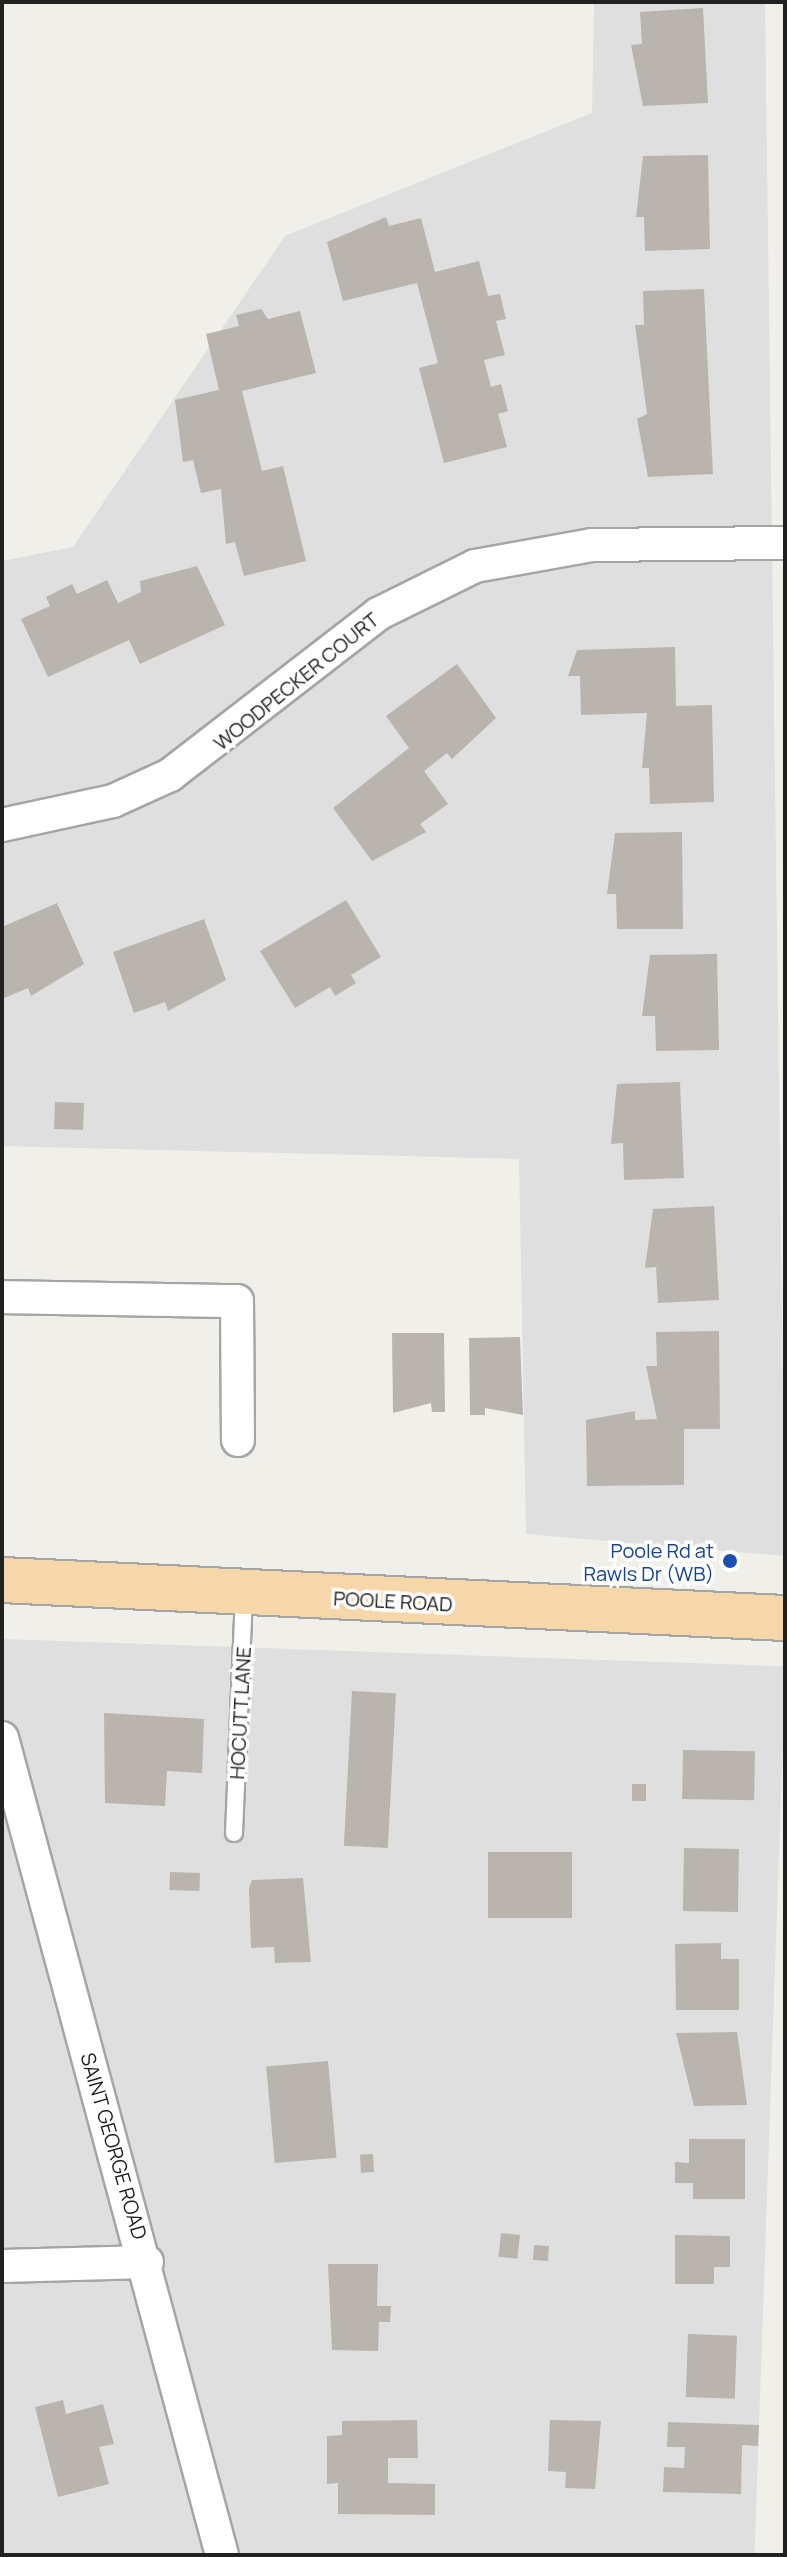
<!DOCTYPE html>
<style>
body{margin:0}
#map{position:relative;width:787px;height:2557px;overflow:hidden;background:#f1efe9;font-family:Manrope,sans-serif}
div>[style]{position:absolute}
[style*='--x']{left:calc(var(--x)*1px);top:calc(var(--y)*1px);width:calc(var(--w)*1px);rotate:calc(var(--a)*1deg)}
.residential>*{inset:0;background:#dfdfdf;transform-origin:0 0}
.building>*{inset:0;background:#bab4ae;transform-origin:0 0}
.roads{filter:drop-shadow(2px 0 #a5a5a5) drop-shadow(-2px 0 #a5a5a5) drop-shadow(0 2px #a5a5a5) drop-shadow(0 -2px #a5a5a5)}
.service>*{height:16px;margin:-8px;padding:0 8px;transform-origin:8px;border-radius:8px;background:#fff}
.minor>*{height:32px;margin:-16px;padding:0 16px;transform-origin:16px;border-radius:16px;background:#fff}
.primary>*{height:44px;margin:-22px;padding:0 22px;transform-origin:22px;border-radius:22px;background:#f6d7a9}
.dots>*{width:22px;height:22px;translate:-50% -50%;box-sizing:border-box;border:4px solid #fff;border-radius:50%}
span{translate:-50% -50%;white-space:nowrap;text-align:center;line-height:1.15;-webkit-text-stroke:7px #fff;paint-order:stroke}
.street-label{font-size:20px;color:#212121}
.transit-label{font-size:20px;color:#164399}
.right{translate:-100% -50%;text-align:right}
.frame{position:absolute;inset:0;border:4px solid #212121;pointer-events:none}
</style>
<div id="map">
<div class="residential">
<i style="clip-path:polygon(594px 2px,765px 2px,785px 1556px,526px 1534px,519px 1159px,2px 1146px,2px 561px,73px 547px,285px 236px,592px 113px)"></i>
<i style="left:2px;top:1639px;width:784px;height:916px;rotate:2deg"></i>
</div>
<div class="building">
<i style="clip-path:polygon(703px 8px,708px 103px,643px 106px,631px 45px,642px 44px,640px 12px)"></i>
<i style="clip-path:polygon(708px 155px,710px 249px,645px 251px,644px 217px,636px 217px,643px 156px)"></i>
<i style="clip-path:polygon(386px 217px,389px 226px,421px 218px,435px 272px,479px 261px,488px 296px,500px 294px,506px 319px,496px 321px,505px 355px,484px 360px,491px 387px,501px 384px,508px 411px,498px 414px,507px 447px,444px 463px,419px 368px,438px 363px,417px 283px,343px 301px,327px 242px)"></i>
<i style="clip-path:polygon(704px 289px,713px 474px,648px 477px,637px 419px,647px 414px,635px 325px,644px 325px,643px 291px)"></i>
<i style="clip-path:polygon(261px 309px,268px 319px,300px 311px,316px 373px,242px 391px,262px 471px,283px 466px,306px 561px,244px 576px,235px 542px,226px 544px,221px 489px,201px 493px,193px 460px,183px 462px,175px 400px,219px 390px,206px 334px,239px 326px,236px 315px)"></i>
<i style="clip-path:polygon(197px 566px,225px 625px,140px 664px,129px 640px,48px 677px,21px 619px,50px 606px,46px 597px,72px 584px,77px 594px,107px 580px,118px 603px,141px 592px,140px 581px)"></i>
<i style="clip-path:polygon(675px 647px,676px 706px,712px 705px,714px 802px,650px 804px,649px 768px,642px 768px,647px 713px,581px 715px,580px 676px,568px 676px,577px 650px)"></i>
<i style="clip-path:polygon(457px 664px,496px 718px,452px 759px,447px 753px,424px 771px,448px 804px,420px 824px,426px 832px,372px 861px,333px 808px,409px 748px,386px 716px)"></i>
<i style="clip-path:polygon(682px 832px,683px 929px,617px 929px,616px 894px,607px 894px,615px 833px)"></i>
<i style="clip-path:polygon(346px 900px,381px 957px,351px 975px,356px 983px,335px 996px,330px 987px,295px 1008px,260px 951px)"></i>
<i style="clip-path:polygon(57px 903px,84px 964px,31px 996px,28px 988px,2px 999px,2px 927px)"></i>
<i style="clip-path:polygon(204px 919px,226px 980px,168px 1011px,165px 1002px,134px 1013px,113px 952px)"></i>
<i style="clip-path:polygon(717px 954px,719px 1050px,656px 1051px,655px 1016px,642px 1016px,650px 955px)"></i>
<i style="clip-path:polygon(680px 1082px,684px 1178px,624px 1180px,623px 1143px,611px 1144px,617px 1084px)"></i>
<i style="left:55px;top:1102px;width:29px;height:27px;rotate:2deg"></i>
<i style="clip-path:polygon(714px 1206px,719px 1300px,658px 1303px,656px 1267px,645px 1268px,653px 1209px)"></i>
<i style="clip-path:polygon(719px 1331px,720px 1429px,684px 1429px,684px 1485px,587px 1486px,586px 1420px,635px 1411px,635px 1420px,657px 1419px,646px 1366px,657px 1366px,656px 1332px)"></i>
<i style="clip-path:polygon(392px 1333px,444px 1333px,445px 1412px,432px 1412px,431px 1403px,393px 1413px)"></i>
<i style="clip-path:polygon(520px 1337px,523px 1415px,485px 1408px,485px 1415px,470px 1415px,469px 1338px)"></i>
<i style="left:352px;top:1691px;width:44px;height:155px;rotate:3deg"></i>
<i style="clip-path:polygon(104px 1713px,204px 1719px,202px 1773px,167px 1771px,165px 1806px,105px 1803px)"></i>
<i style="left:683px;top:1750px;width:72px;height:49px;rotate:1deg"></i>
<i style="left:632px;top:1784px;width:14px;height:17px"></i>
<i style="left:684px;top:1848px;width:55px;height:63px;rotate:1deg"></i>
<i style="left:488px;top:1852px;width:84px;height:66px"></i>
<i style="left:170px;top:1872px;width:30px;height:18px;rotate:2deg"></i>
<i style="clip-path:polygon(303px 1878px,311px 1962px,275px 1963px,274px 1947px,251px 1948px,249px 1888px,252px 1880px)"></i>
<i style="clip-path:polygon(721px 1943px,721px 1959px,739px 1959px,739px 2010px,676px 2010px,675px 1944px)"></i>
<i style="clip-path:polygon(737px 2032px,747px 2105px,694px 2106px,676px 2033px)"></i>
<i style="left:328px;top:2061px;width:97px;height:62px;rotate:85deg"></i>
<i style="clip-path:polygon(689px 2139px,745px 2139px,745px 2199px,693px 2199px,693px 2183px,675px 2183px,675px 2162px,689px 2163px)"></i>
<i style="left:373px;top:2154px;width:18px;height:13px;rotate:87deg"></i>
<i style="left:501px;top:2233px;width:19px;height:24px;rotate:6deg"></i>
<i style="clip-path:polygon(675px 2235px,730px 2236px,730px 2267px,714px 2267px,714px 2284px,675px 2284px)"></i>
<i style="left:534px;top:2245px;width:15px;height:15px;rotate:4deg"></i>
<i style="clip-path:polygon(328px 2264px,378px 2264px,377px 2306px,391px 2306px,390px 2322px,379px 2322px,378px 2351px,332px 2350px)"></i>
<i style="left:688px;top:2334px;width:49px;height:63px;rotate:2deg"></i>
<i style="clip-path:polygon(63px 2400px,66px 2414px,103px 2404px,114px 2444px,99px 2447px,109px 2484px,58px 2497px,35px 2407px)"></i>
<i style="clip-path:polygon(417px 2420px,418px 2458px,388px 2458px,388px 2483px,435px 2484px,435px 2515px,338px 2514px,338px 2483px,327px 2484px,327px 2436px,342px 2435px,342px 2421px)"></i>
<i style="clip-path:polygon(550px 2420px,601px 2421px,595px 2489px,565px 2488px,566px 2472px,548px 2471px)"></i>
<i style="clip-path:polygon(668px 2422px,759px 2425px,758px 2446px,742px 2445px,741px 2494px,663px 2492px,664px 2467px,684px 2468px,685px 2447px,667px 2447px)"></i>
</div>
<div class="roads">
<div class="service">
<i style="--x:234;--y:1833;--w:239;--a:-87.6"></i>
</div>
<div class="minor">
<i style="--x:2;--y:825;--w:114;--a:-12.2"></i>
<i style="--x:113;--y:801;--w:63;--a:-24.5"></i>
<i style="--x:170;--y:775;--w:263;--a:-37.7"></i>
<i style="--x:378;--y:614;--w:108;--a:-26.3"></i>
<i style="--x:475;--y:566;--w:119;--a:-10.2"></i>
<i style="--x:592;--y:545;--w:193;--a:-0.6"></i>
<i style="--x:2;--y:1297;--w:235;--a:1"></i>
<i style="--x:237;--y:1301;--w:139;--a:89.6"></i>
<i style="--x:2;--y:1738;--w:846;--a:74.93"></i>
<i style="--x:2;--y:2266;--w:145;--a:-1.6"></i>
</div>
<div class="primary">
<i style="--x:2;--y:1580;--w:784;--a:2.78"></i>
</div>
</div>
<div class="dots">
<i style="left:730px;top:1561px;background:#1a4fb4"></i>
</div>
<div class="street-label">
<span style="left:296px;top:681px;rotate:-39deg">WOODPECKER COURT</span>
<span style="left:393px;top:1601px;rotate:3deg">POOLE ROAD</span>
<span style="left:240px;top:1713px;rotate:-87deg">HOCUTT LANE</span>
<span style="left:114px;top:2146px;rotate:74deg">SAINT GEORGE ROAD</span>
</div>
<div class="transit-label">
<span class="right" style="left:714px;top:1562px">Poole Rd at<br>Rawls Dr (WB)</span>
</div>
<div class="frame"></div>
</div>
